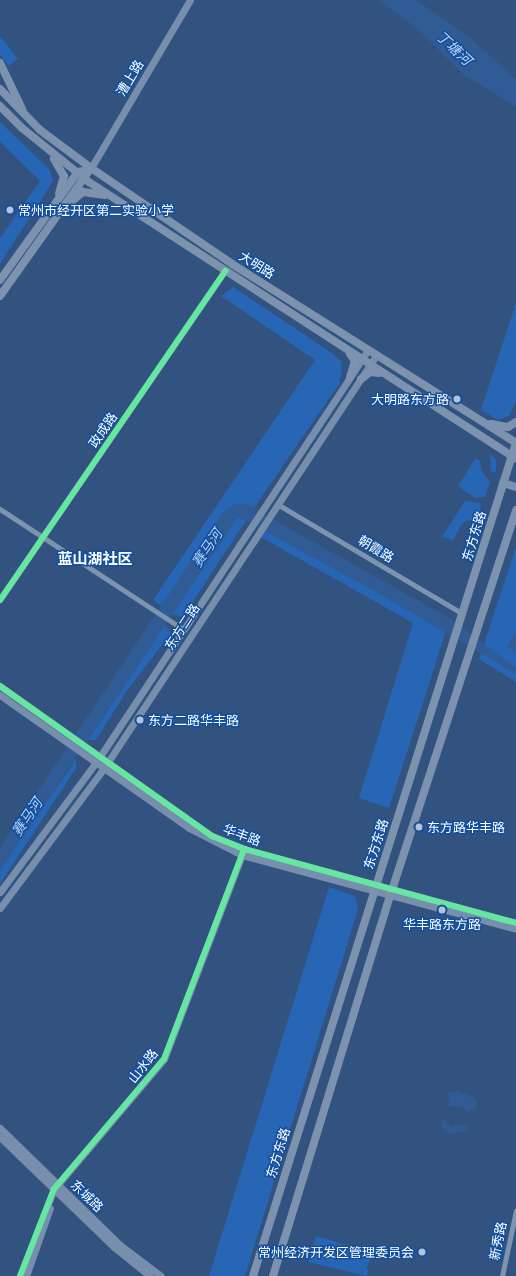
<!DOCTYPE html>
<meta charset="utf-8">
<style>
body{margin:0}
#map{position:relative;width:516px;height:1276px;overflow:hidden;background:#32537f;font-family:Cabin,"Noto Sans SC",sans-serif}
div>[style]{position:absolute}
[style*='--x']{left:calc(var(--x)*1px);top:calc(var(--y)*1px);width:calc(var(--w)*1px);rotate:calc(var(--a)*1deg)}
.green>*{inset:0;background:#2766b5}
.water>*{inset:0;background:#315b95}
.street>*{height:5px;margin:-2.5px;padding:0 2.5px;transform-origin:2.5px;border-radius:2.5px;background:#7d94af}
.secondary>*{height:7px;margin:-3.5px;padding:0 3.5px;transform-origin:3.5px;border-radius:3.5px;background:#788ead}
.primary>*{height:8px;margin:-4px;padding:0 4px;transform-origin:4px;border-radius:4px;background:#7c92ae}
.cycleway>*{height:6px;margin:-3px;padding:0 3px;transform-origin:3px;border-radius:3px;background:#66e7a1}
.dots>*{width:11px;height:11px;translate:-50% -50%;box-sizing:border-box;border:2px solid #124f9f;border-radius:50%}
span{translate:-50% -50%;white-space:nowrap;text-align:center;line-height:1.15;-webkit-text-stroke:3px #124f9f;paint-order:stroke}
.street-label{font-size:13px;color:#fff}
.poi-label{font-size:13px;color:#fff}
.left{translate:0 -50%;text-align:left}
.right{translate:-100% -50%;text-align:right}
.water-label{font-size:14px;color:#b6d5fb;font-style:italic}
.quarter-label{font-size:15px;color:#fff;font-weight:700}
</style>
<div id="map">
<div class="green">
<i style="clip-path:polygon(0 36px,18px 59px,9px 66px,0 55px)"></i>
<i style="clip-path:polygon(0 122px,49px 169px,53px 181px,0 264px,0 238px,40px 181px,0 142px)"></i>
<i style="clip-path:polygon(233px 287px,332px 353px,341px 361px,342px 371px,339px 384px,254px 508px,246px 504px,223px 513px,162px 606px,153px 600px,315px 360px,221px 296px)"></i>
<i style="clip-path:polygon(516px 303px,516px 402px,509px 416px,498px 420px,481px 410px)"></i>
<i style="clip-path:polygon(490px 454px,496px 460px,496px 473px,491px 471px)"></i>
<i style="clip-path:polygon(475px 459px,480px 460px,481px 470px,490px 482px,485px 497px,475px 498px,458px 486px)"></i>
<i style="clip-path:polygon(465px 501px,481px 503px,479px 518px,463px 522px,453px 540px,442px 537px)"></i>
<i style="clip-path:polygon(241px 516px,247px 519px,183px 617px,172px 614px,235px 519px)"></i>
<i style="clip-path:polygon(266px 530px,446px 631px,389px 808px,359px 798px,413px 623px,261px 537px)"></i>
<i style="clip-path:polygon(516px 547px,516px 682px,479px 659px)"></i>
<i style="clip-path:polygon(165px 625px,171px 633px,126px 692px,96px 740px,88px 740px)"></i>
<i style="clip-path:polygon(76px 759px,76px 768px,0 884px,0 870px)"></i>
<i style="clip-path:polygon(329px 887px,355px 896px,358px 909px,245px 1276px,209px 1276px)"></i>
<i style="clip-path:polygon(316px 1236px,374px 1253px,366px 1268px,369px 1270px,367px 1276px,308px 1262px)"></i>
</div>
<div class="water">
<i style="clip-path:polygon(379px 0,416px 0,468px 36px,516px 79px,516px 107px,464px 75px,419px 30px)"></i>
<i style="clip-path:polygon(235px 504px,246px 504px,451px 619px,516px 668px,516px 674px,371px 589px,238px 517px,0 870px,0 848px,223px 513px)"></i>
<i style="clip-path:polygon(516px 632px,516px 652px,507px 647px)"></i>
<i style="clip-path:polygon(457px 1091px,473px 1097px,477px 1102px,475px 1109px,468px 1112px,461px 1106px,449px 1107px,448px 1093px)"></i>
<i style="clip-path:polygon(442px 1118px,451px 1127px,462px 1125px,468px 1126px,467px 1130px,451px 1134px,442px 1127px)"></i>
</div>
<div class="street">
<i style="--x:277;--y:504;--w:216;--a:30.6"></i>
<i style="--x:0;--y:509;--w:219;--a:33.3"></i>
<i style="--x:0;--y:600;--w:399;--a:-55.6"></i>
<i style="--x:502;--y:1276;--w:67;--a:-78"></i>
</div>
<div class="secondary">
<i style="--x:91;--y:168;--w:195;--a:-59.5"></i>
<i style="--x:0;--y:686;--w:260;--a:35.3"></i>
<i style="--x:212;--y:836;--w:35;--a:22"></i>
<i style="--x:244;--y:849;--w:282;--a:15.2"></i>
<i style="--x:0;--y:695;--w:231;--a:35.1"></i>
<i style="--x:189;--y:828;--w:59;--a:27"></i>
<i style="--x:242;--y:855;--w:284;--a:15.1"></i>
<i style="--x:0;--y:892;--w:167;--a:-53.5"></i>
<i style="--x:99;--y:758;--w:489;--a:-56.6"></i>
<i style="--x:0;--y:908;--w:174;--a:-53.4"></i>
<i style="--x:104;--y:768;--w:495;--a:-56.6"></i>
<i style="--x:0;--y:1128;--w:168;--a:44.3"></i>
<i style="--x:120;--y:1245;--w:51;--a:37.1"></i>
<i style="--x:0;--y:1137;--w:158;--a:44"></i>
<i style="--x:114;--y:1247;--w:46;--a:38.9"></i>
<i style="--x:20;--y:1276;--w:93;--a:-68.7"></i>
<i style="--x:54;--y:1189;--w:170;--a:-49.8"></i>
<i style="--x:164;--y:1059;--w:222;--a:-69.1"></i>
<i style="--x:26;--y:1276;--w:72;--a:-70.6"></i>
</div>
<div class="primary">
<i style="--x:0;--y:63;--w:51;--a:64.4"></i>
<i style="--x:0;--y:89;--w:57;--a:45.7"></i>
<i style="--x:40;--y:130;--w:64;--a:36.7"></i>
<i style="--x:91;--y:168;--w:171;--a:34.2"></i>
<i style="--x:232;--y:264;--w:336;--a:32.2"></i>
<i style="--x:0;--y:106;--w:31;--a:45"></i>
<i style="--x:22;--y:128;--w:86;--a:38.9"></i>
<i style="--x:89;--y:182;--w:508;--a:32.94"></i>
<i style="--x:54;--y:159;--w:20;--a:60"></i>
<i style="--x:64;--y:176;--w:18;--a:106"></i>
<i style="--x:71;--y:202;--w:16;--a:-40"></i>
<i style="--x:83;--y:192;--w:22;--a:8"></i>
<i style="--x:0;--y:280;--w:133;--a:-54.2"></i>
<i style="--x:78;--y:172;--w:4;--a:-14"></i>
<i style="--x:0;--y:296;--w:157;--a:-54.6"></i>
<i style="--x:350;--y:354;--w:9;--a:54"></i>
<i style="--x:355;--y:361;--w:17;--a:107"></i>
<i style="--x:361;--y:379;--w:11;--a:-38"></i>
<i style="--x:370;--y:372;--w:9;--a:6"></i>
<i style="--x:491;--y:424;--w:17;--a:10"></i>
<i style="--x:508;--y:427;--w:9;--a:-32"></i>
<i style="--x:503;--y:483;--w:14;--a:17"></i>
<i style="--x:253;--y:1276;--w:874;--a:-72.48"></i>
<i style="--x:273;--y:1276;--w:401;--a:-72.9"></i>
<i style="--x:391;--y:893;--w:403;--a:-71.9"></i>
</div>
<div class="cycleway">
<i style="--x:0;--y:600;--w:399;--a:-55.6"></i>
<i style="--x:0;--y:686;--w:260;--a:35.3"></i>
<i style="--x:212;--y:836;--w:35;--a:22"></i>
<i style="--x:244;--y:849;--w:282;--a:15.2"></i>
<i style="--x:20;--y:1276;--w:93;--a:-68.7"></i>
<i style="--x:54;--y:1189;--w:170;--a:-49.8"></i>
<i style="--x:164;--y:1059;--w:225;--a:-69.1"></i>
</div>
<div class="dots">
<i style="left:10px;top:210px;background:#b7c3d2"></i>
<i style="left:457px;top:399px;background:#b7c3d2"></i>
<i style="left:140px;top:720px;background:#b7c3d2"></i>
<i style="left:419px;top:827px;background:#b7c3d2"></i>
<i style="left:442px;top:910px;background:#b7c3d2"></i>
<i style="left:422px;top:1252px;background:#b7c3d2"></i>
</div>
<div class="street-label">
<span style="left:130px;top:78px;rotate:-59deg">漕上路</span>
<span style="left:257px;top:265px;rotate:32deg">大明路</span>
<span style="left:103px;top:430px;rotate:-56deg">政成路</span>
<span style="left:474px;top:536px;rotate:-73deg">东方东路</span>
<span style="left:376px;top:549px;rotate:31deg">朝霞路</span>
<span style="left:182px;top:627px;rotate:-57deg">东方二路</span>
<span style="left:242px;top:835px;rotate:20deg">华丰路</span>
<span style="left:376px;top:844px;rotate:-72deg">东方东路</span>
<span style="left:143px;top:1066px;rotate:-52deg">山水路</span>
<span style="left:278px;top:1153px;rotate:-73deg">东方东路</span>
<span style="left:87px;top:1196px;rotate:44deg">东城路</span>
<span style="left:498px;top:1241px;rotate:-78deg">新秀路</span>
</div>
<div class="poi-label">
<span class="left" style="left:18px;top:210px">常州市经开区第二实验小学</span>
<span class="right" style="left:449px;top:399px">大明路东方路</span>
<span class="left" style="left:148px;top:720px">东方二路华丰路</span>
<span class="left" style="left:427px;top:827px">东方路华丰路</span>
<span style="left:442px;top:924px">华丰路东方路</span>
<span class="right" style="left:414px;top:1252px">常州经济开发区管理委员会</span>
</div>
<div class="water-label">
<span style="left:454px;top:48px;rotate:43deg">丁塘河</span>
<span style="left:207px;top:548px;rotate:-56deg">赛马河</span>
<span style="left:27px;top:817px;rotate:-56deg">赛马河</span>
</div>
<div class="quarter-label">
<span style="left:95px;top:560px">蓝山湖社区</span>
</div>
</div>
